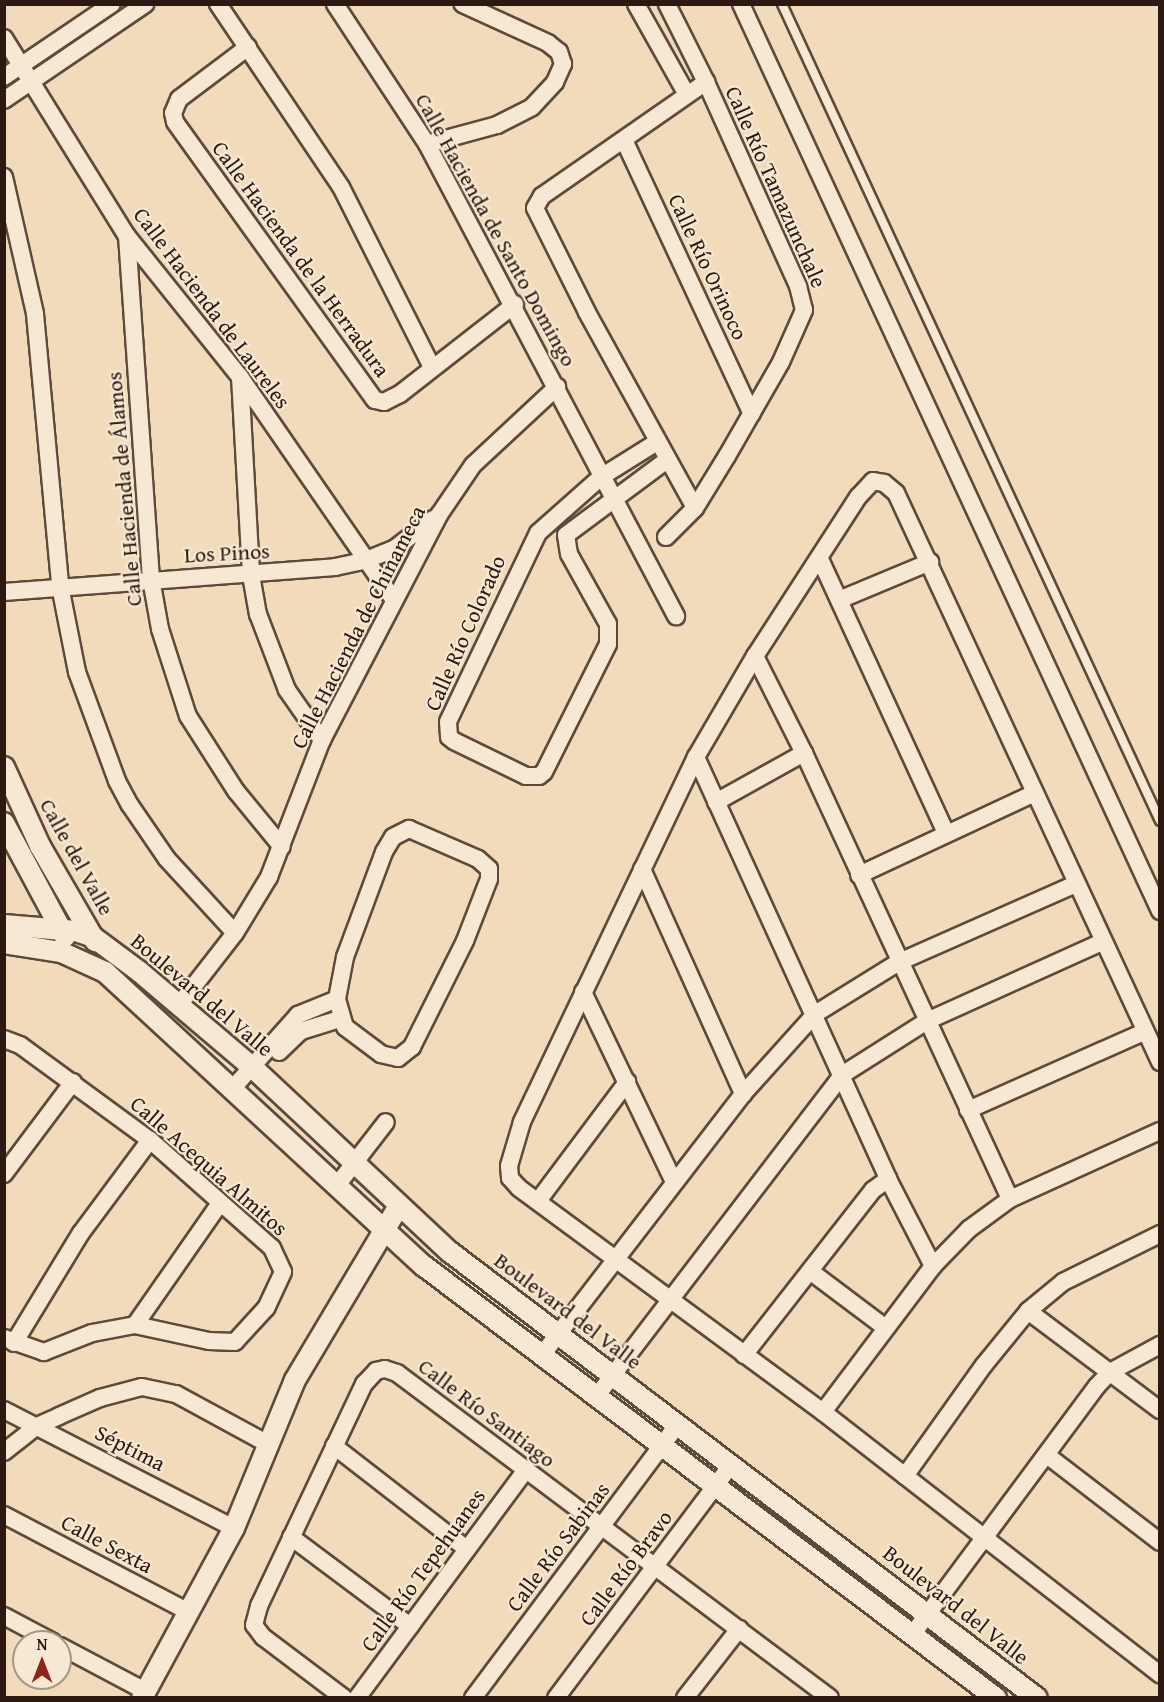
<!DOCTYPE html>
<meta charset="utf-8">
<style>
body{margin:0}
#map{position:relative;width:1164px;height:1702px;overflow:hidden;background:#f1dbba;font-family:"Gentium Book Plus",serif}
div>[style]{position:absolute}
[style*='--x']{left:calc(var(--x)*1px);top:calc(var(--y)*1px);width:calc(var(--w)*1px);rotate:calc(var(--a)*1deg)}
.roads{filter:drop-shadow(2px 0 #5e4a3b) drop-shadow(-2px 0 #5e4a3b) drop-shadow(0 2px #5e4a3b) drop-shadow(0 -2px #5e4a3b)}
.service>*{height:8px;margin:-4px;padding:0 4px;transform-origin:4px;border-radius:4px;background:#f6e8d2}
.minor>*{height:16px;margin:-8px;padding:0 8px;transform-origin:8px;border-radius:8px;background:#f6e8d2}
.tertiary>*{height:20px;margin:-10px;padding:0 10px;transform-origin:10px;border-radius:10px;background:#f6e8d2}
span{translate:-50% -50%;white-space:nowrap;text-align:center;line-height:1.15;-webkit-text-stroke:4.5px #f6e8d2;paint-order:stroke}
.street-label{font-size:22px;color:#2d1911}
.frame{position:absolute;inset:0;border:6px solid #2d1911;pointer-events:none}
.north{position:absolute;left:12px;top:1630px;width:60px;height:60px;box-sizing:border-box;background:#f6e8d2;border:2px solid #a69585;border-radius:50%;rotate:0deg;font-size:16px;font-weight:700;line-height:24px;text-align:center;color:#2d1911}
.north::after{content:'';display:block;margin:auto;width:21px;height:27px;background:#8f2418;clip-path:polygon(50% 0,100% 100%,50% 72%,0 100%)}
</style>
<div id="map">
<div class="roads">
<div class="service">
<i style="--x:782;--y:4;--w:900;--a:65.17"></i>
</div>
<div class="minor">
<i style="--x:218;--y:4;--w:220;--a:56.1"></i>
<i style="--x:341;--y:187;--w:202;--a:63.2"></i>
<i style="--x:335;--y:4;--w:168;--a:56.7"></i>
<i style="--x:427;--y:144;--w:534;--a:62.19"></i>
<i style="--x:636;--y:4;--w:104;--a:60.7"></i>
<i style="--x:741;--y:4;--w:999;--a:65.2"></i>
<i style="--x:4;--y:38;--w:233;--a:58.2"></i>
<i style="--x:127;--y:236;--w:181;--a:51.3"></i>
<i style="--x:240;--y:377;--w:270;--a:55.4"></i>
<i style="--x:248;--y:47;--w:86;--a:143"></i>
<i style="--x:179;--y:99;--w:15;--a:113"></i>
<i style="--x:173;--y:113;--w:9;--a:77"></i>
<i style="--x:175;--y:122;--w:342;--a:54.3"></i>
<i style="--x:375;--y:400;--w:9;--a:13"></i>
<i style="--x:384;--y:402;--w:18;--a:-27"></i>
<i style="--x:400;--y:394;--w:146;--a:-38"></i>
<i style="--x:4;--y:77;--w:130;--a:-34.1"></i>
<i style="--x:4;--y:100;--w:171;--a:-34.2"></i>
<i style="--x:624;--y:140;--w:302;--a:65"></i>
<i style="--x:427;--y:144;--w:73;--a:-15.2"></i>
<i style="--x:497;--y:125;--w:39;--a:-27"></i>
<i style="--x:532;--y:107;--w:34;--a:-47"></i>
<i style="--x:555;--y:82;--w:20;--a:-66"></i>
<i style="--x:563;--y:64;--w:13;--a:-108"></i>
<i style="--x:559;--y:52;--w:14;--a:-141"></i>
<i style="--x:548;--y:43;--w:94;--a:-155.4"></i>
<i style="--x:4;--y:177;--w:140;--a:77.2"></i>
<i style="--x:35;--y:314;--w:273;--a:84.7"></i>
<i style="--x:60;--y:586;--w:88;--a:78.8"></i>
<i style="--x:77;--y:672;--w:116;--a:69.8"></i>
<i style="--x:117;--y:781;--w:27;--a:62"></i>
<i style="--x:130;--y:805;--w:65;--a:55.6"></i>
<i style="--x:167;--y:859;--w:100;--a:47.4"></i>
<i style="--x:127;--y:236;--w:344;--a:86"></i>
<i style="--x:151;--y:579;--w:51;--a:79.8"></i>
<i style="--x:160;--y:629;--w:91;--a:72.2"></i>
<i style="--x:188;--y:716;--w:89;--a:57.4"></i>
<i style="--x:236;--y:791;--w:72;--a:50.6"></i>
<i style="--x:240;--y:377;--w:198;--a:86.8"></i>
<i style="--x:251;--y:575;--w:40;--a:80"></i>
<i style="--x:258;--y:614;--w:81;--a:69.1"></i>
<i style="--x:287;--y:690;--w:61;--a:55"></i>
<i style="--x:657;--y:442;--w:66;--a:148"></i>
<i style="--x:601;--y:477;--w:84;--a:138.4"></i>
<i style="--x:538;--y:533;--w:209;--a:115.5"></i>
<i style="--x:448;--y:722;--w:15;--a:86"></i>
<i style="--x:449;--y:737;--w:6;--a:39"></i>
<i style="--x:454;--y:741;--w:80;--a:25.9"></i>
<i style="--x:526;--y:776;--w:13;--a:0"></i>
<i style="--x:539;--y:776;--w:6;--a:-39"></i>
<i style="--x:544;--y:772;--w:143;--a:-63.4"></i>
<i style="--x:608;--y:644;--w:20;--a:-90"></i>
<i style="--x:608;--y:624;--w:80;--a:-119.1"></i>
<i style="--x:569;--y:554;--w:19;--a:-99"></i>
<i style="--x:566;--y:535;--w:126;--a:-36.6"></i>
<i style="--x:695;--y:508;--w:224;--a:-118.9"></i>
<i style="--x:587;--y:312;--w:116;--a:-116.6"></i>
<i style="--x:535;--y:208;--w:14;--a:-60"></i>
<i style="--x:542;--y:196;--w:200;--a:-34.8"></i>
<i style="--x:666;--y:537;--w:41;--a:-45"></i>
<i style="--x:695;--y:508;--w:61;--a:-58.4"></i>
<i style="--x:727;--y:456;--w:108;--a:-60.1"></i>
<i style="--x:781;--y:362;--w:57;--a:-66.1"></i>
<i style="--x:804;--y:310;--w:25;--a:-104"></i>
<i style="--x:798;--y:286;--w:224;--a:-114.3"></i>
<i style="--x:706;--y:82;--w:87;--a:-116.6"></i>
<i style="--x:820;--y:559;--w:302;--a:65.3"></i>
<i style="--x:4;--y:592;--w:332;--a:-4.3"></i>
<i style="--x:335;--y:567;--w:30;--a:-12"></i>
<i style="--x:364;--y:561;--w:32;--a:-22"></i>
<i style="--x:394;--y:549;--w:49;--a:-37.6"></i>
<i style="--x:839;--y:600;--w:99;--a:-22.7"></i>
<i style="--x:755;--y:656;--w:109;--a:63.2"></i>
<i style="--x:804;--y:753;--w:491;--a:65.2"></i>
<i style="--x:696;--y:757;--w:464;--a:65.5"></i>
<i style="--x:888;--y:1179;--w:98;--a:62.7"></i>
<i style="--x:716;--y:802;--w:101;--a:-29.1"></i>
<i style="--x:409;--y:829;--w:75;--a:23.5"></i>
<i style="--x:478;--y:859;--w:15;--a:42"></i>
<i style="--x:489;--y:869;--w:10;--a:90"></i>
<i style="--x:489;--y:879;--w:66;--a:111.2"></i>
<i style="--x:465;--y:941;--w:119;--a:116.6"></i>
<i style="--x:412;--y:1047;--w:18;--a:142"></i>
<i style="--x:398;--y:1058;--w:17;--a:-167"></i>
<i style="--x:381;--y:1054;--w:45;--a:-143.1"></i>
<i style="--x:345;--y:1027;--w:29;--a:-106"></i>
<i style="--x:337;--y:999;--w:43;--a:-79.2"></i>
<i style="--x:345;--y:957;--w:112;--a:-69.6"></i>
<i style="--x:384;--y:852;--w:17;--a:-59"></i>
<i style="--x:393;--y:837;--w:18;--a:-27"></i>
<i style="--x:642;--y:869;--w:247;--a:65.8"></i>
<i style="--x:859;--y:875;--w:194;--a:-25"></i>
<i style="--x:583;--y:992;--w:211;--a:64.4"></i>
<i style="--x:179;--y:1005;--w:91;--a:-52.1"></i>
<i style="--x:235;--y:933;--w:66;--a:-58.7"></i>
<i style="--x:269;--y:877;--w:147;--a:-68.9"></i>
<i style="--x:322;--y:740;--w:254;--a:-62.5"></i>
<i style="--x:439;--y:515;--w:60;--a:-55.8"></i>
<i style="--x:473;--y:465;--w:115;--a:-42.9"></i>
<i style="--x:4;--y:1039;--w:17;--a:21"></i>
<i style="--x:20;--y:1045;--w:161;--a:36.2"></i>
<i style="--x:150;--y:1140;--w:163;--a:41.5"></i>
<i style="--x:272;--y:1248;--w:26;--a:65"></i>
<i style="--x:283;--y:1272;--w:40;--a:115"></i>
<i style="--x:266;--y:1308;--w:46;--a:132.4"></i>
<i style="--x:235;--y:1342;--w:26;--a:-178"></i>
<i style="--x:209;--y:1341;--w:76;--a:-167.8"></i>
<i style="--x:135;--y:1325;--w:44;--a:169.5"></i>
<i style="--x:92;--y:1333;--w:52;--a:158.4"></i>
<i style="--x:44;--y:1352;--w:42;--a:-160.7"></i>
<i style="--x:279;--y:1052;--w:30;--a:-44"></i>
<i style="--x:301;--y:1031;--w:41;--a:-17.1"></i>
<i style="--x:1160;--y:1062;--w:627;--a:-114.89"></i>
<i style="--x:896;--y:493;--w:16;--a:-140"></i>
<i style="--x:884;--y:483;--w:11;--a:-170"></i>
<i style="--x:873;--y:481;--w:22;--a:133"></i>
<i style="--x:858;--y:497;--w:189;--a:122.9"></i>
<i style="--x:755;--y:656;--w:117;--a:120.3"></i>
<i style="--x:696;--y:757;--w:404;--a:115.5"></i>
<i style="--x:522;--y:1122;--w:46;--a:106.5"></i>
<i style="--x:509;--y:1166;--w:12;--a:85"></i>
<i style="--x:510;--y:1178;--w:13;--a:48"></i>
<i style="--x:519;--y:1188;--w:378;--a:36.4"></i>
<i style="--x:823;--y:1412;--w:427;--a:37.9"></i>
<i style="--x:233;--y:1088;--w:98;--a:-48.3"></i>
<i style="--x:298;--y:1015;--w:42;--a:-22.3"></i>
<i style="--x:968;--y:1110;--w:193;--a:-23.9"></i>
<i style="--x:4;--y:1174;--w:115;--a:-53.1"></i>
<i style="--x:338;--y:1184;--w:78;--a:-52.3"></i>
<i style="--x:538;--y:1201;--w:149;--a:-53.2"></i>
<i style="--x:810;--y:1271;--w:95;--a:36.9"></i>
<i style="--x:1028;--y:1311;--w:165;--a:36.9"></i>
<i style="--x:135;--y:1325;--w:149;--a:-55.1"></i>
<i style="--x:14;--y:1343;--w:129;--a:-58.7"></i>
<i style="--x:81;--y:1233;--w:116;--a:-53.4"></i>
<i style="--x:542;--y:1355;--w:329;--a:-52.4"></i>
<i style="--x:743;--y:1094;--w:108;--a:-48"></i>
<i style="--x:815;--y:1014;--w:99;--a:-31.8"></i>
<i style="--x:899;--y:962;--w:193;--a:-23.8"></i>
<i style="--x:744;--y:1355;--w:209;--a:-52"></i>
<i style="--x:873;--y:1190;--w:19;--a:-36"></i>
<i style="--x:596;--y:1397;--w:405;--a:-52.6"></i>
<i style="--x:842;--y:1075;--w:101;--a:-32.4"></i>
<i style="--x:927;--y:1021;--w:192;--a:-24.3"></i>
<i style="--x:4;--y:1410;--w:259;--a:27.2"></i>
<i style="--x:823;--y:1412;--w:183;--a:-53"></i>
<i style="--x:933;--y:1266;--w:52;--a:-45.8"></i>
<i style="--x:969;--y:1229;--w:51;--a:-36.2"></i>
<i style="--x:1010;--y:1199;--w:165;--a:-24.4"></i>
<i style="--x:334;--y:1446;--w:168;--a:37.8"></i>
<i style="--x:4;--y:1452;--w:42;--a:-38.2"></i>
<i style="--x:37;--y:1426;--w:24;--a:-24"></i>
<i style="--x:59;--y:1416;--w:45;--a:-23.7"></i>
<i style="--x:100;--y:1398;--w:43;--a:-14.7"></i>
<i style="--x:142;--y:1387;--w:35;--a:12"></i>
<i style="--x:176;--y:1394;--w:105;--a:28.5"></i>
<i style="--x:1048;--y:1456;--w:141;--a:37.5"></i>
<i style="--x:905;--y:1476;--w:136;--a:-54.6"></i>
<i style="--x:984;--y:1365;--w:70;--a:-50.8"></i>
<i style="--x:1028;--y:1311;--w:45;--a:-39.6"></i>
<i style="--x:1063;--y:1282;--w:108;--a:-26.3"></i>
<i style="--x:4;--y:1515;--w:209;--a:27.7"></i>
<i style="--x:291;--y:1537;--w:149;--a:36.8"></i>
<i style="--x:4;--y:1616;--w:55;--a:28"></i>
<i style="--x:912;--y:1635;--w:310;--a:-53.4"></i>
<i style="--x:1097;--y:1386;--w:19;--a:-47"></i>
<i style="--x:1110;--y:1372;--w:57;--a:-28.4"></i>
<i style="--x:60;--y:1646;--w:96;--a:27.9"></i>
<i style="--x:344;--y:1698;--w:101;--a:-143"></i>
<i style="--x:263;--y:1637;--w:15;--a:-127"></i>
<i style="--x:254;--y:1625;--w:20;--a:-75"></i>
<i style="--x:259;--y:1606;--w:246;--a:-64.7"></i>
<i style="--x:364;--y:1384;--w:18;--a:-47"></i>
<i style="--x:376;--y:1371;--w:9;--a:-13"></i>
<i style="--x:385;--y:1369;--w:13;--a:18"></i>
<i style="--x:397;--y:1373;--w:541;--a:36.89"></i>
<i style="--x:357;--y:1698;--w:284;--a:-53.5"></i>
<i style="--x:473;--y:1698;--w:342;--a:-53.2"></i>
<i style="--x:556;--y:1698;--w:293;--a:-53.1"></i>
<i style="--x:685;--y:1698;--w:88;--a:-52"></i>
</div>
<div class="tertiary">
<i style="--x:4;--y:767;--w:87;--a:65.5"></i>
<i style="--x:40;--y:846;--w:110;--a:59.9"></i>
<i style="--x:4;--y:823;--w:129;--a:61.8"></i>
<i style="--x:4;--y:925;--w:72;--a:4.8"></i>
<i style="--x:76;--y:931;--w:18;--a:19"></i>
<i style="--x:93;--y:937;--w:59;--a:36.7"></i>
<i style="--x:140;--y:972;--w:147;--a:40.3"></i>
<i style="--x:252;--y:1067;--w:271;--a:43.1"></i>
<i style="--x:450;--y:1252;--w:737;--a:37.23"></i>
<i style="--x:4;--y:943;--w:58;--a:9"></i>
<i style="--x:61;--y:952;--w:48;--a:24.4"></i>
<i style="--x:105;--y:972;--w:434;--a:42.7"></i>
<i style="--x:424;--y:1266;--w:717;--a:37.06"></i>
<i style="--x:142;--y:1698;--w:193;--a:-61.6"></i>
<i style="--x:234;--y:1528;--w:160;--a:-67.6"></i>
<i style="--x:295;--y:1380;--w:201;--a:-59.2"></i>
</div>
</div>
<div class="street-label">
<span style="left:776px;top:187px;rotate:66deg">Calle Río Tamazunchale</span>
<span style="left:496px;top:230px;rotate:61deg">Calle Hacienda de Santo Domingo</span>
<span style="left:301px;top:259px;rotate:54deg">Calle Hacienda de la Herradura</span>
<span style="left:708px;top:267px;rotate:65deg">Calle Río Orinoco</span>
<span style="left:212px;top:308px;rotate:53deg">Calle Hacienda de Laureles</span>
<span style="left:124px;top:489px;rotate:-95deg">Calle Hacienda de Álamos</span>
<span style="left:227px;top:553px;rotate:-3deg">Los Pinos</span>
<span style="left:358px;top:627px;rotate:-63deg">Calle Hacienda de Chinameca</span>
<span style="left:465px;top:633px;rotate:-66deg">Calle Río Colorado</span>
<span style="left:77px;top:857px;rotate:61deg">Calle del Valle</span>
<span style="left:202px;top:995px;rotate:40deg">Boulevard del Valle</span>
<span style="left:209px;top:1166px;rotate:41deg">Calle Acequia Almitos</span>
<span style="left:568px;top:1311px;rotate:37deg">Boulevard del Valle</span>
<span style="left:487px;top:1413px;rotate:37deg">Calle Río Santiago</span>
<span style="left:130px;top:1448px;rotate:27deg">Séptima</span>
<span style="left:107px;top:1544px;rotate:28deg">Calle Sexta</span>
<span style="left:558px;top:1547px;rotate:-53deg">Calle Río Sabinas</span>
<span style="left:626px;top:1568px;rotate:-53deg">Calle Río Bravo</span>
<span style="left:423px;top:1570px;rotate:-54deg">Calle Río Tepehuanes</span>
<span style="left:956px;top:1605px;rotate:38deg">Boulevard del Valle</span>
</div>
<div class="frame"></div>
<div class="north">N</div>
</div>
